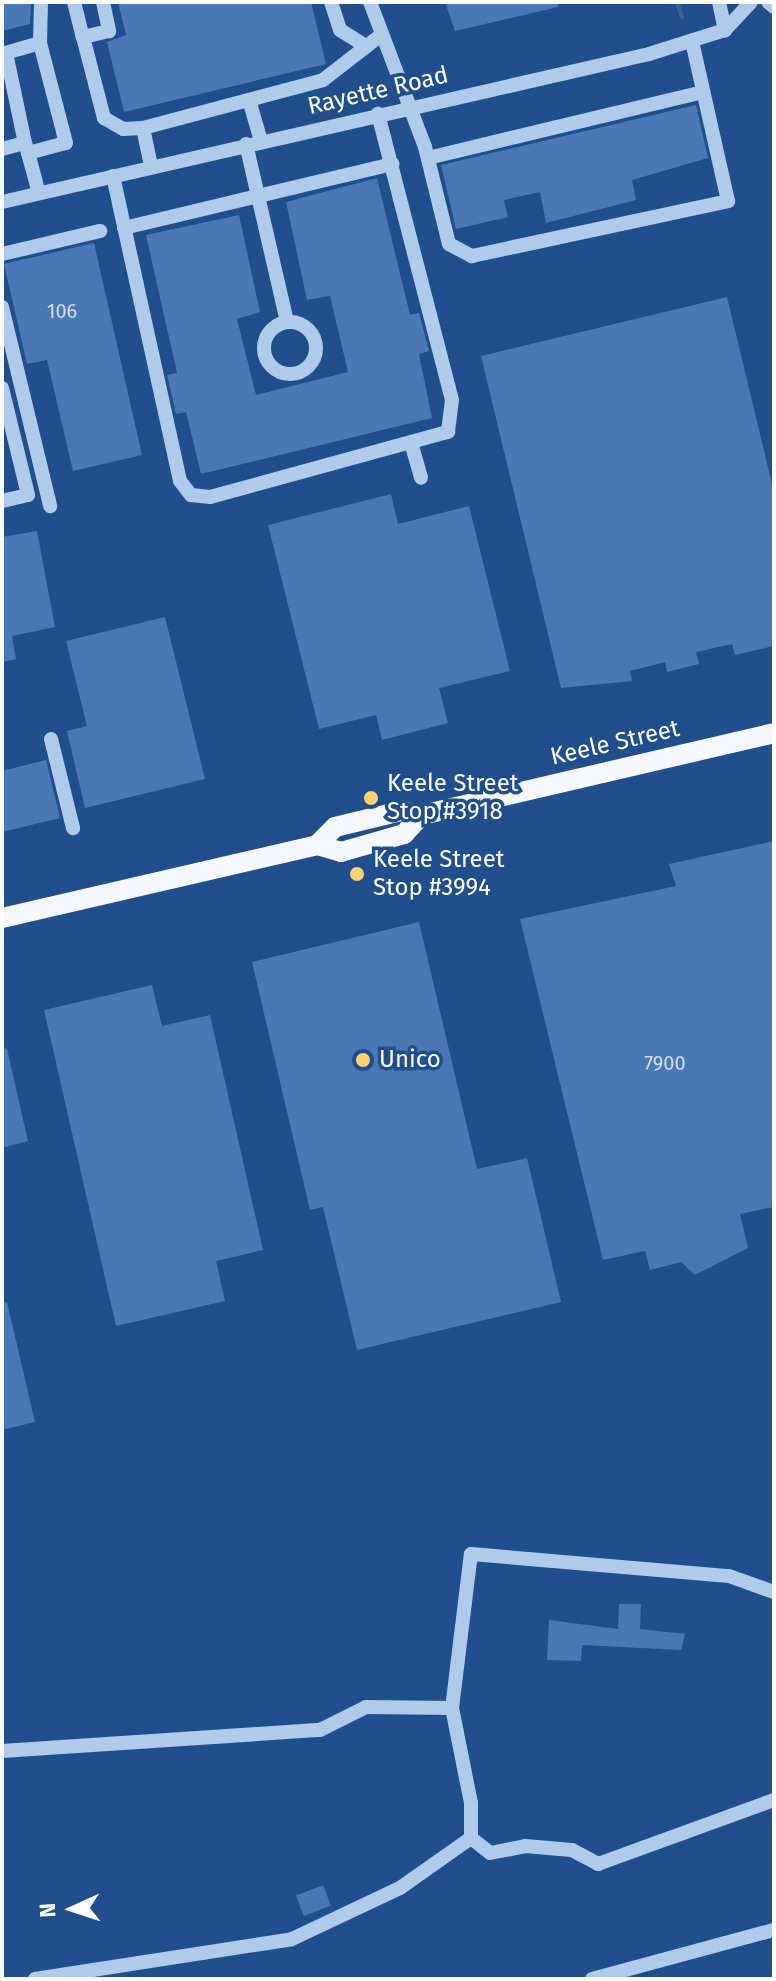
<!DOCTYPE html>
<style>
body{margin:0}
#map{position:relative;width:776px;height:1981px;overflow:hidden;background:#214f8d;font-family:"Fira Sans",sans-serif}
div>[style]{position:absolute}
[style*='--x']{left:calc(var(--x)*1px);top:calc(var(--y)*1px);width:calc(var(--w)*1px);rotate:calc(var(--a)*1deg)}
.stream>*{height:4px;margin:-2px;padding:0 2px;transform-origin:2px;border-radius:2px;background:#42638f}
.building>*{inset:0;background:#4a78b4;transform-origin:0 0}
.minor>*{height:14px;margin:-7px;padding:0 7px;transform-origin:7px;border-radius:7px;background:#b0caeb}
.minor>.ring{margin:-7px;padding:0;box-sizing:content-box;background:none;border:14px solid #b0caeb;border-radius:50%}
.major>*{height:20px;margin:-10px;padding:0 10px;transform-origin:10px;border-radius:10px;background:#f5f8fe}
.dots>*{width:22px;height:22px;translate:-50% -50%;box-sizing:border-box;border:4px solid #214f8d;border-radius:50%}
span{translate:-50% -50%;white-space:nowrap;text-align:center;line-height:1.15;-webkit-text-stroke:7px #214f8d;paint-order:stroke}
.number-label{font-size:20px;color:#d2ddec}
.number-label span{-webkit-text-stroke-width:0}
.street-label{font-size:24px;color:#fff}
.poi-label{font-size:24px;color:#fff}
.left{translate:0 -50%;text-align:left}
.frame{position:absolute;inset:0;border:4px solid #fff;pointer-events:none}
.north{position:absolute;left:32px;top:1869px;width:80px;height:80px;-webkit-text-stroke:6px #214f8d;paint-order:stroke;rotate:267deg;font-size:22px;font-weight:700;line-height:32px;text-align:center;color:#fff}
.north::after{content:'';display:block;margin:auto;width:28px;height:36px;background:#fff;clip-path:polygon(50% 0,100% 100%,50% 72%,0 100%)}
</style>
<div id="map">
<div class="stream">
<i style="--x:677;--y:2;--w:16;--a:72"></i>
</div>
<div class="building">
<i style="clip-path:polygon(2px 2px,31px 2px,30px 24px,2px 31px)"></i>
<i style="clip-path:polygon(118px 2px,311px 2px,326px 64px,124px 112px,107px 42px,126px 35px)"></i>
<i style="clip-path:polygon(445px 2px,558px 2px,558px 7px,455px 31px)"></i>
<i style="clip-path:polygon(696px 105px,708px 158px,632px 180px,636px 200px,546px 223px,540px 192px,504px 200px,508px 217px,456px 229px,441px 165px)"></i>
<i style="clip-path:polygon(377px 178px,410px 315px,419px 313px,429px 351px,419px 354px,432px 418px,201px 474px,186px 412px,176px 414px,167px 375px,177px 373px,146px 235px,239px 215px,260px 312px,237px 319px,256px 395px,348px 372px,330px 296px,307px 300px,286px 202px)"></i>
<i style="clip-path:polygon(94px 243px,142px 455px,73px 471px,47px 360px,27px 364px,4px 264px)"></i>
<i style="clip-path:polygon(727px 297px,774px 492px,774px 646px,735px 655px,732px 644px,696px 652px,699px 664px,667px 672px,665px 662px,630px 671px,632px 681px,561px 688px,481px 356px)"></i>
<i style="clip-path:polygon(391px 494px,398px 524px,469px 506px,510px 671px,439px 688px,448px 723px,382px 740px,376px 715px,319px 729px,268px 525px)"></i>
<i style="clip-path:polygon(37px 531px,55px 627px,12px 636px,16px 659px,2px 662px,2px 537px)"></i>
<i style="clip-path:polygon(165px 617px,205px 779px,85px 808px,67px 731px,87px 726px,66px 641px)"></i>
<i style="clip-path:polygon(46px 760px,60px 818px,2px 832px,2px 771px)"></i>
<i style="clip-path:polygon(774px 841px,774px 1207px,740px 1214px,748px 1248px,695px 1275px,681px 1262px,650px 1270px,645px 1251px,603px 1260px,520px 919px,676px 886px,669px 864px)"></i>
<i style="clip-path:polygon(419px 922px,477px 1169px,527px 1158px,561px 1302px,357px 1350px,323px 1207px,310px 1210px,252px 962px)"></i>
<i style="clip-path:polygon(152px 985px,162px 1026px,210px 1015px,263px 1250px,216px 1261px,225px 1301px,116px 1326px,44px 1010px)"></i>
<i style="clip-path:polygon(7px 1049px,28px 1141px,2px 1148px,2px 1050px)"></i>
<i style="clip-path:polygon(7px 1302px,35px 1422px,2px 1430px,2px 1303px)"></i>
<i style="clip-path:polygon(619px 1604px,641px 1604px,640px 1629px,685px 1634px,681px 1650px,582px 1645px,581px 1661px,547px 1660px,549px 1620px,618px 1629px)"></i>
<i style="left:323px;top:1885px;width:22px;height:29px;rotate:69deg"></i>
</div>
<div class="minor">
<i style="--x:74;--y:2;--w:36;--a:76"></i>
<i style="--x:103;--y:2;--w:30;--a:78"></i>
<i style="--x:109;--y:31;--w:27;--a:167"></i>
<i style="--x:83;--y:37;--w:84;--a:75.5"></i>
<i style="--x:104;--y:118;--w:22;--a:30"></i>
<i style="--x:123;--y:129;--w:20;--a:-3"></i>
<i style="--x:143;--y:128;--w:40;--a:78"></i>
<i style="--x:331;--y:2;--w:29;--a:72"></i>
<i style="--x:340;--y:30;--w:31;--a:32"></i>
<i style="--x:370;--y:2;--w:155;--a:69.2"></i>
<i style="--x:425;--y:147;--w:100;--a:76.1"></i>
<i style="--x:449;--y:244;--w:26;--a:28"></i>
<i style="--x:472;--y:256;--w:262;--a:-12.1"></i>
<i style="--x:728;--y:201;--w:164;--a:-102.7"></i>
<i style="--x:719;--y:2;--w:29;--a:78"></i>
<i style="--x:768;--y:2;--w:8;--a:40"></i>
<i style="--x:40;--y:43;--w:41;--a:-88.6"></i>
<i style="--x:249;--y:100;--w:43;--a:73.7"></i>
<i style="--x:143;--y:128;--w:186;--a:-14.9"></i>
<i style="--x:323;--y:80;--w:73;--a:-37.8"></i>
<i style="--x:246;--y:144;--w:182;--a:77"></i>
<i style="--x:2;--y:149;--w:24;--a:-15"></i>
<i style="--x:28;--y:153;--w:39;--a:-15"></i>
<i style="--x:66;--y:143;--w:103;--a:-104.6"></i>
<i style="--x:40;--y:43;--w:35;--a:164"></i>
<i style="--x:6;--y:53;--w:92;--a:78.1"></i>
<i style="--x:25;--y:143;--w:10;--a:73"></i>
<i style="--x:28;--y:153;--w:7;--a:74"></i>
<i style="--x:30;--y:160;--w:34;--a:75"></i>
<i style="--x:428;--y:158;--w:283;--a:-13.5"></i>
<i style="--x:113;--y:176;--w:312;--a:77.6"></i>
<i style="--x:180;--y:481;--w:18;--a:52"></i>
<i style="--x:191;--y:495;--w:19;--a:6"></i>
<i style="--x:210;--y:497;--w:247;--a:-15.3"></i>
<i style="--x:448;--y:432;--w:32;--a:-83"></i>
<i style="--x:452;--y:400;--w:296;--a:-104.5"></i>
<i style="--x:2;--y:202;--w:664;--a:-12.88"></i>
<i style="--x:649;--y:54;--w:80;--a:-17.5"></i>
<i style="--x:725;--y:30;--w:38;--a:-47"></i>
<i style="--x:124;--y:228;--w:276;--a:-13.4"></i>
<i style="--x:2;--y:254;--w:101;--a:-13.2"></i>
<i style="--x:2;--y:307;--w:205;--a:76.4"></i>
<i class="ring" style="left:264px;top:322px;width:38px;height:38px"></i>
<i style="--x:2;--y:388;--w:110;--a:76.3"></i>
<i style="--x:28;--y:495;--w:27;--a:167"></i>
<i style="--x:412;--y:446;--w:33;--a:74"></i>
<i style="--x:51;--y:739;--w:92;--a:76.1"></i>
<i style="--x:2;--y:1751;--w:319;--a:-3.8"></i>
<i style="--x:320;--y:1730;--w:51;--a:-26.6"></i>
<i style="--x:366;--y:1707;--w:86;--a:0.7"></i>
<i style="--x:471;--y:1838;--w:24;--a:38"></i>
<i style="--x:490;--y:1853;--w:36;--a:-11"></i>
<i style="--x:525;--y:1846;--w:47;--a:4.9"></i>
<i style="--x:572;--y:1850;--w:30;--a:28"></i>
<i style="--x:598;--y:1864;--w:187;--a:-20"></i>
<i style="--x:35;--y:1979;--w:260;--a:-8.8"></i>
<i style="--x:292;--y:1939;--w:119;--a:-25.3"></i>
<i style="--x:400;--y:1888;--w:87;--a:-35.2"></i>
<i style="--x:471;--y:1838;--w:35;--a:-90"></i>
<i style="--x:471;--y:1803;--w:97;--a:-101.3"></i>
<i style="--x:452;--y:1708;--w:155;--a:-83"></i>
<i style="--x:471;--y:1554;--w:259;--a:4.9"></i>
<i style="--x:729;--y:1576;--w:48;--a:19.6"></i>
<i style="--x:592;--y:1979;--w:188;--a:-15.1"></i>
</div>
<div class="major">
<i style="--x:317;--y:845;--w:25;--a:-45"></i>
<i style="--x:335;--y:827;--w:68;--a:-13.6"></i>
<i style="--x:401;--y:811;--w:21;--a:11"></i>
<i style="--x:422;--y:815;--w:361;--a:-13.1"></i>
<i style="--x:2;--y:918;--w:323;--a:-13"></i>
<i style="--x:317;--y:845;--w:25;--a:16"></i>
<i style="--x:341;--y:852;--w:66;--a:-15.9"></i>
<i style="--x:404;--y:834;--w:26;--a:-47"></i>
</div>
<div class="dots">
<i style="left:371px;top:798px;background:#f8d271"></i>
<i style="left:357px;top:874px;background:#f8d271"></i>
<i style="left:363px;top:1060px;background:#f8d271"></i>
</div>
<div class="number-label">
<span style="left:62px;top:311px">106</span>
<span style="left:665px;top:1063px">7900</span>
</div>
<div class="street-label">
<span style="left:378px;top:91px;rotate:-13deg">Rayette Road</span>
<span style="left:615px;top:743px;rotate:-13deg">Keele Street</span>
</div>
<div class="poi-label">
<span class="left" style="left:387px;top:798px">Keele Street<br>Stop #3918</span>
<span class="left" style="left:373px;top:874px">Keele Street<br>Stop #3994</span>
<span class="left" style="left:379px;top:1060px">Unico</span>
</div>
<div class="frame"></div>
<div class="north">N</div>
</div>
